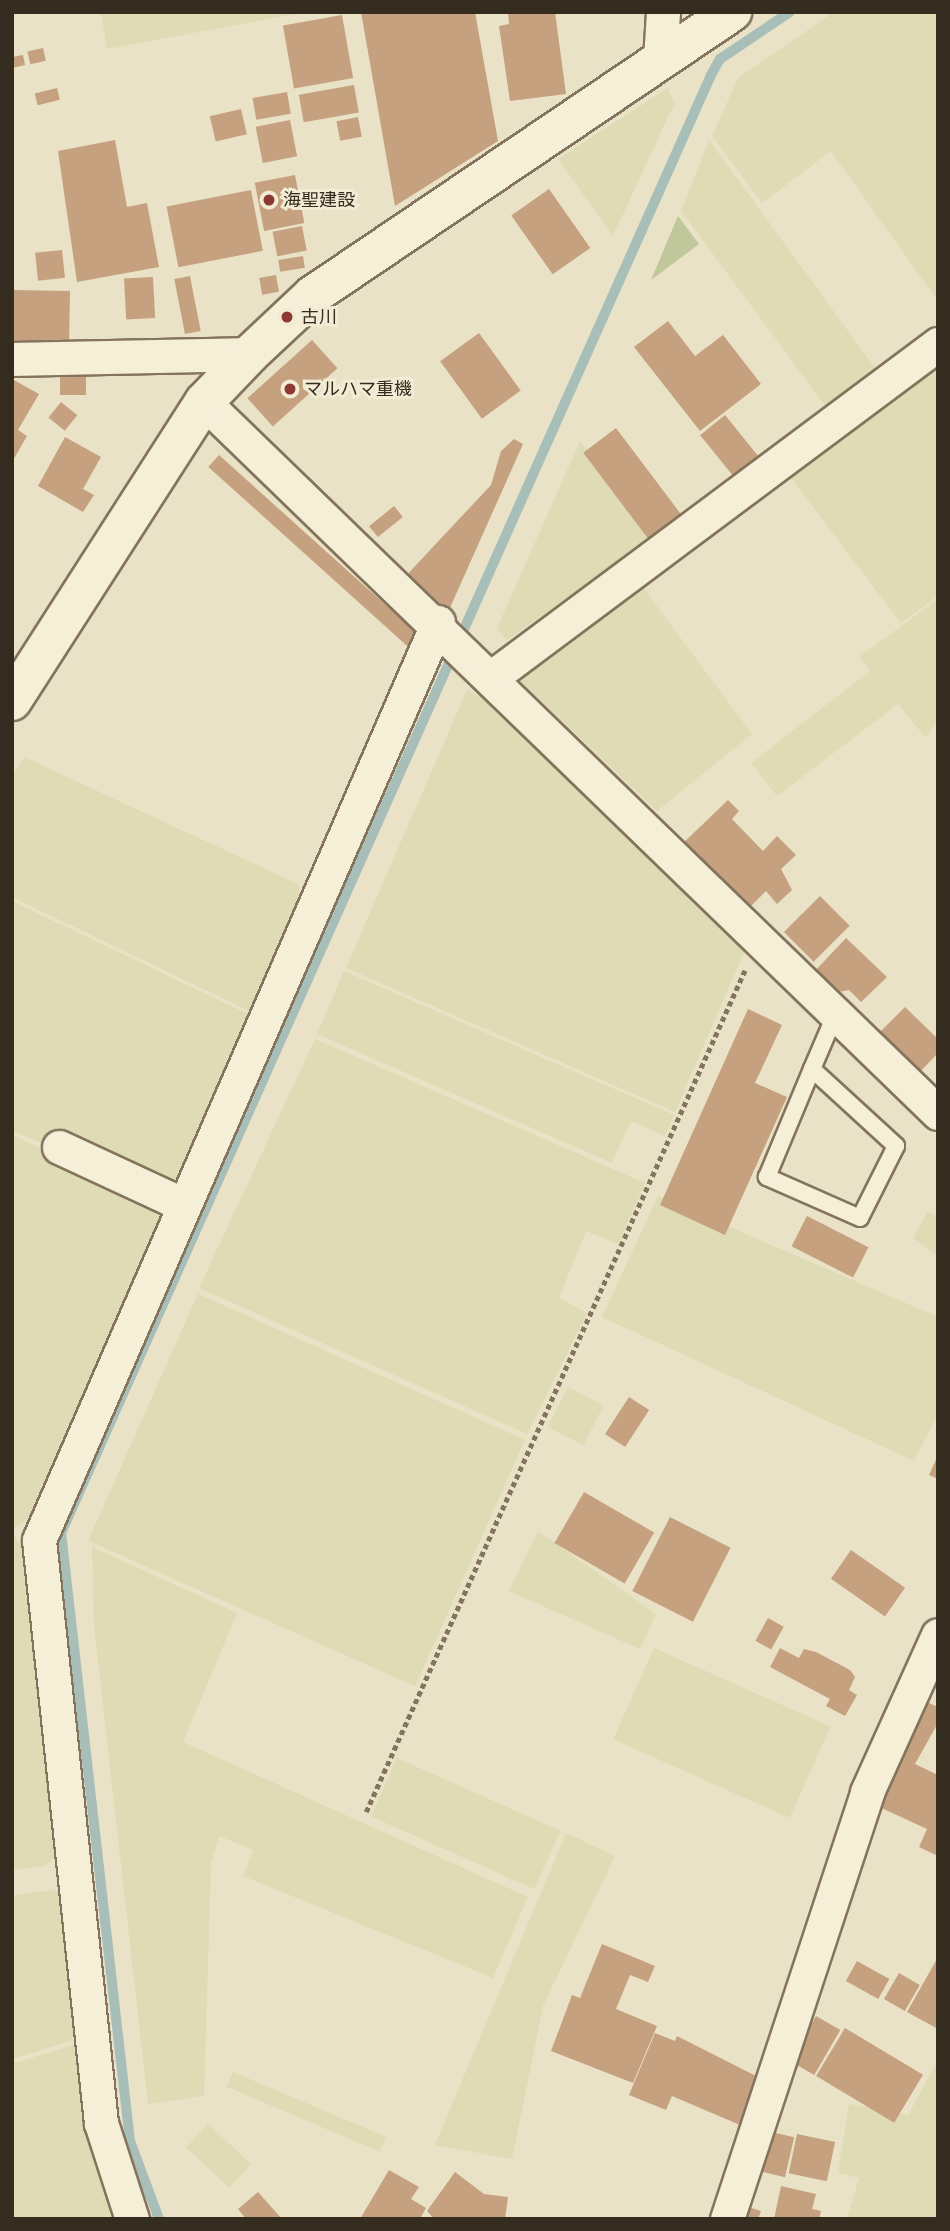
<!DOCTYPE html>
<meta charset="utf-8">
<style>
body{margin:0}
#map{position:relative;width:950px;height:2231px;overflow:hidden;background:#eae2c6;font-family:"Times New Roman","Noto Sans JP",serif}
div>[style]{position:absolute}
[style*='--x']{left:calc(var(--x)*1px);top:calc(var(--y)*1px);width:calc(var(--w)*1px);rotate:calc(var(--a)*1deg)}
.farmland>*{inset:0;background:#dfdbb4;transform-origin:0 0}
.green>*{inset:0;background:#bfc79b}
.stream>*{height:10px;margin:-5px;padding:0 5px;transform-origin:5px;border-radius:5px;background:#a7beb9}
.building>*{inset:0;background:#c5a17f;transform-origin:0 0}
.path>*{height:4.5px;margin-top:-2.25px;transform-origin:0;background:repeating-linear-gradient(90deg,#84745d 0 5px,transparent 0 8.5px)}
.roads{filter:drop-shadow(2px 0 #84745d) drop-shadow(-2px 0 #84745d) drop-shadow(0 2px #84745d) drop-shadow(0 -2px #84745d)}
.service>*{height:16px;margin:-8px;padding:0 8px;transform-origin:8px;border-radius:8px;background:#f6efd8}
.minor>*{height:33px;margin:-16.5px;padding:0 16.5px;transform-origin:16.5px;border-radius:16.5px;background:#f6efd8}
.tertiary>*{height:38px;margin:-19px;padding:0 19px;transform-origin:19px;border-radius:19px;background:#f6efd8}
.dots>*{width:19px;height:19px;translate:-50% -50%;box-sizing:border-box;border:4px solid #f2ecd5;border-radius:50%}
span{translate:-50% -50%;white-space:nowrap;text-align:center;line-height:1.15;-webkit-text-stroke:6px #f2ecd5;paint-order:stroke}
.poi-label{font-size:18px;color:#352c20}
.left{translate:0 -50%;text-align:left}
.frame{position:absolute;inset:0;border:14px solid #352c20;pointer-events:none}
</style>
<div id="map">
<div class="farmland">
<i style="clip-path:polygon(101px 12px,306px 12px,107px 49px)"></i>
<i style="clip-path:polygon(834px 12px,938px 12px,938px 301px,831px 151px,762px 203px,712px 136px,738px 78px)"></i>
<i style="clip-path:polygon(668px 88px,674px 104px,613px 236px,558px 159px)"></i>
<i style="clip-path:polygon(709px 140px,878px 372px,827px 408px,681px 211px)"></i>
<i style="clip-path:polygon(938px 356px,938px 596px,901px 623px,785px 470px)"></i>
<i style="clip-path:polygon(580px 441px,653px 537px,507px 640px,497px 628px)"></i>
<i style="clip-path:polygon(639px 582px,752px 734px,657px 811px,513px 674px)"></i>
<i style="clip-path:polygon(938px 599px,938px 720px,926px 738px,898px 704px,777px 796px,751px 763px,870px 671px,859px 657px)"></i>
<i style="clip-path:polygon(467px 690px,510px 713px,749px 941px,675px 1112px,346px 968px)"></i>
<i style="clip-path:polygon(24px 757px,298px 884px,302px 903px,253px 1013px,12px 897px,12px 776px)"></i>
<i style="clip-path:polygon(12px 901px,252px 1016px,174px 1190px,157px 1196px,12px 1130px)"></i>
<i style="clip-path:polygon(344px 971px,674px 1115px,665px 1136px,631px 1121px,612px 1163px,317px 1034px)"></i>
<i style="clip-path:polygon(315px 1039px,645px 1183px,618px 1244px,586px 1231px,559px 1298px,587px 1313px,527px 1434px,199px 1288px)"></i>
<i style="clip-path:polygon(12px 1135px,155px 1200px,160px 1221px,28px 1518px,14px 1528px)"></i>
<i style="clip-path:polygon(658px 1196px,938px 1317px,938px 1414px,914px 1461px,602px 1317px)"></i>
<i style="clip-path:polygon(928px 1211px,938px 1217px,938px 1256px,913px 1238px)"></i>
<i style="left:198px;top:1294px;width:358px;height:270px;rotate:24deg"></i>
<i style="left:568px;top:1387px;width:40px;height:45px;rotate:27deg"></i>
<i style="clip-path:polygon(538px 1531px,656px 1614px,640px 1649px,509px 1591px)"></i>
<i style="clip-path:polygon(12px 1533px,26px 1552px,61px 1848px,46px 1866px,12px 1870px)"></i>
<i style="clip-path:polygon(92px 1547px,237px 1613px,183px 1742px,528px 1897px,493px 1978px,243px 1876px,253px 1850px,219px 1836px,211px 1864px,204px 2096px,148px 2104px,94px 1625px)"></i>
<i style="left:654px;top:1648px;width:193px;height:100px;rotate:24deg"></i>
<i style="left:397px;top:1758px;width:179px;height:64px;rotate:24deg"></i>
<i style="clip-path:polygon(566px 1833px,615px 1856px,543px 2006px,512px 2159px,435px 2145px)"></i>
<i style="clip-path:polygon(65px 1889px,82px 2028px,71px 2041px,12px 2059px,12px 1895px)"></i>
<i style="clip-path:polygon(73px 2045px,87px 2058px,124px 2219px,12px 2219px,12px 2064px)"></i>
<i style="clip-path:polygon(938px 2060px,938px 2219px,847px 2219px,859px 2178px,838px 2173px,849px 2104px,908px 2115px)"></i>
<i style="left:233px;top:2072px;width:166px;height:16px;rotate:23deg"></i>
<i style="left:208px;top:2124px;width:59px;height:32px;rotate:43deg"></i>
</div>
<div class="green">
<i style="clip-path:polygon(678px 216px,699px 244px,651px 280px)"></i>
</div>
<div class="stream">
<i style="--x:159;--y:2219;--w:83;--a:-110.4"></i>
<i style="--x:130;--y:2141;--w:612;--a:-96.47"></i>
<i style="--x:61;--y:1533;--w:1596;--a:-65.97"></i>
<i style="--x:711;--y:75;--w:18;--a:-61"></i>
<i style="--x:720;--y:59;--w:84;--a:-33.9"></i>
</div>
<div class="building">
<i style="clip-path:polygon(361px 12px,475px 12px,498px 141px,395px 206px)"></i>
<i style="clip-path:polygon(508px 12px,555px 12px,566px 94px,510px 101px,499px 26px,509px 24px)"></i>
<i style="left:342px;top:15px;width:64px;height:60px;rotate:80deg"></i>
<i style="left:43px;top:48px;width:13px;height:16px;rotate:77deg"></i>
<i style="clip-path:polygon(23px 55px,25px 65px,12px 68px,12px 57px)"></i>
<i style="left:354px;top:85px;width:28px;height:56px;rotate:80deg"></i>
<i style="left:57px;top:88px;width:12px;height:23px;rotate:76deg"></i>
<i style="left:287px;top:92px;width:22px;height:35px;rotate:80deg"></i>
<i style="left:241px;top:109px;width:26px;height:32px;rotate:77deg"></i>
<i style="left:358px;top:117px;width:20px;height:22px;rotate:79deg"></i>
<i style="left:290px;top:120px;width:37px;height:35px;rotate:79deg"></i>
<i style="clip-path:polygon(115px 140px,127px 207px,147px 203px,159px 267px,77px 282px,58px 151px)"></i>
<i style="left:295px;top:175px;width:49px;height:41px;rotate:79deg"></i>
<i style="left:549px;top:189px;width:72px;height:46px;rotate:55deg"></i>
<i style="left:251px;top:190px;width:62px;height:86px;rotate:79deg"></i>
<i style="left:302px;top:226px;width:25px;height:30px;rotate:79deg"></i>
<i style="left:62px;top:250px;width:28px;height:27px;rotate:84deg"></i>
<i style="left:303px;top:256px;width:12px;height:25px;rotate:81deg"></i>
<i style="left:276px;top:275px;width:17px;height:17px;rotate:80deg"></i>
<i style="left:190px;top:276px;width:56px;height:16px;rotate:79deg"></i>
<i style="left:153px;top:277px;width:41px;height:29px;rotate:87deg"></i>
<i style="left:12px;top:290px;width:58px;height:60px;rotate:1deg"></i>
<i style="clip-path:polygon(668px 321px,695px 356px,723px 335px,761px 384px,700px 431px,634px 347px)"></i>
<i style="left:479px;top:333px;width:71px;height:48px;rotate:54deg"></i>
<i style="left:312px;top:340px;width:38px;height:87px;rotate:48deg"></i>
<i style="left:60px;top:377px;width:26px;height:18px"></i>
<i style="clip-path:polygon(12px 379px,39px 394px,18px 430px,27px 436px,12px 462px)"></i>
<i style="left:61px;top:402px;width:21px;height:20px;rotate:39deg"></i>
<i style="left:725px;top:415px;width:63px;height:32px;rotate:51deg"></i>
<i style="left:616px;top:428px;width:112px;height:41px;rotate:53deg"></i>
<i style="clip-path:polygon(65px 437px,101px 457px,83px 489px,94px 495px,83px 512px,38px 486px)"></i>
<i style="clip-path:polygon(514px 439px,523px 444px,445px 619px,402px 580px,491px 485px,501px 451px)"></i>
<i style="left:219px;top:455px;width:268px;height:16px;rotate:42deg"></i>
<i style="left:394px;top:506px;width:14px;height:32px;rotate:51deg"></i>
<i style="clip-path:polygon(728px 800px,739px 811px,732px 819px,763px 851px,777px 836px,796px 855px,781px 869px,792px 890px,777px 904px,766px 891px,742px 915px,677px 849px)"></i>
<i style="left:820px;top:896px;width:42px;height:51px;rotate:45deg"></i>
<i style="clip-path:polygon(846px 938px,887px 977px,861px 1002px,849px 990px,834px 993px,814px 972px)"></i>
<i style="clip-path:polygon(905px 1007px,938px 1039px,938px 1053px,912px 1080px,872px 1040px)"></i>
<i style="clip-path:polygon(748px 1009px,782px 1025px,755px 1083px,787px 1097px,725px 1235px,660px 1205px)"></i>
<i style="left:807px;top:1216px;width:69px;height:34px;rotate:27deg"></i>
<i style="left:629px;top:1397px;width:24px;height:44px;rotate:33deg"></i>
<i style="clip-path:polygon(938px 1455px,938px 1479px,929px 1475px)"></i>
<i style="left:584px;top:1492px;width:81px;height:59px;rotate:30deg"></i>
<i style="left:670px;top:1517px;width:68px;height:83px;rotate:27deg"></i>
<i style="left:851px;top:1550px;width:66px;height:35px;rotate:35deg"></i>
<i style="left:768px;top:1618px;width:18px;height:26px;rotate:29deg"></i>
<i style="clip-path:polygon(780px 1648px,799px 1658px,804px 1649px,816px 1652px,850px 1670px,855px 1677px,849px 1690px,857px 1695px,845px 1716px,826px 1706px,830px 1699px,770px 1667px)"></i>
<i style="clip-path:polygon(918px 1698px,938px 1707px,938px 1723px,915px 1764px,938px 1775px,938px 1856px,919px 1847px,927px 1829px,875px 1805px)"></i>
<i style="clip-path:polygon(602px 1944px,655px 1966px,648px 1982px,630px 1975px,616px 2009px,657px 2026px,633px 2083px,551px 2051px,572px 1995px,580px 1998px)"></i>
<i style="clip-path:polygon(938px 1957px,938px 2029px,907px 2012px)"></i>
<i style="left:857px;top:1961px;width:37px;height:23px;rotate:29deg"></i>
<i style="left:899px;top:1973px;width:24px;height:30px;rotate:30deg"></i>
<i style="left:816px;top:2016px;width:28px;height:52px;rotate:30deg"></i>
<i style="left:845px;top:2028px;width:91px;height:56px;rotate:31deg"></i>
<i style="clip-path:polygon(655px 2033px,675px 2041px,677px 2036px,760px 2078px,740px 2125px,672px 2096px,666px 2110px,629px 2095px)"></i>
<i style="left:763px;top:2130px;width:32px;height:41px;rotate:13deg"></i>
<i style="left:797px;top:2134px;width:39px;height:40px;rotate:12deg"></i>
<i style="clip-path:polygon(389px 2170px,419px 2187px,411px 2199px,426px 2208px,420px 2219px,360px 2219px)"></i>
<i style="clip-path:polygon(455px 2172px,484px 2194px,508px 2197px,505px 2219px,434px 2219px,427px 2211px)"></i>
<i style="clip-path:polygon(781px 2186px,816px 2194px,812px 2209px,821px 2211px,819px 2219px,774px 2219px)"></i>
<i style="clip-path:polygon(258px 2192px,282px 2219px,246px 2219px,238px 2209px)"></i>
<i style="clip-path:polygon(745px 2206px,761px 2211px,758px 2219px,741px 2219px)"></i>
</div>
<div class="path">
<i style="--x:366;--y:1812;--w:923;--a:-65.77"></i>
</div>
<div class="roads">
<div class="service">
<i style="--x:812;--y:1069;--w:114;--a:42.5"></i>
<i style="--x:896;--y:1146;--w:80;--a:116.6"></i>
<i style="--x:860;--y:1218;--w:102;--a:-156.2"></i>
<i style="--x:767;--y:1177;--w:117;--a:-67.4"></i>
<i style="--x:812;--y:1069;--w:61;--a:-66.8"></i>
</div>
<div class="minor">
<i style="--x:660;--y:59;--w:47;--a:-86.3"></i>
<i style="--x:12;--y:359;--w:238;--a:-1.2"></i>
<i style="--x:204;--y:402;--w:1022;--a:44.09"></i>
<i style="--x:492;--y:677;--w:557;--a:-36.75"></i>
<i style="--x:59;--y:1147;--w:138;--a:24.9"></i>
<i style="--x:132;--y:2219;--w:101;--a:-107.9"></i>
<i style="--x:101;--y:2123;--w:586;--a:-96.07"></i>
<i style="--x:39;--y:1540;--w:1001;--a:-66.51"></i>
<i style="--x:727;--y:2219;--w:449;--a:-71.8"></i>
<i style="--x:867;--y:1792;--w:172;--a:-65.7"></i>
</div>
<div class="tertiary">
<i style="--x:12;--y:701;--w:355;--a:-57.3"></i>
<i style="--x:204;--y:402;--w:66;--a:-46.2"></i>
<i style="--x:250;--y:354;--w:86;--a:-43.1"></i>
<i style="--x:313;--y:295;--w:506;--a:-34.04"></i>
</div>
</div>
<div class="dots">
<i style="left:269px;top:200px;background:#8d3833"></i>
<i style="left:287px;top:317px;background:#8d3833"></i>
<i style="left:290px;top:389px;background:#8d3833"></i>
</div>
<div class="poi-label">
<span class="left" style="left:283px;top:200px">海聖建設</span>
<span class="left" style="left:301px;top:317px">古川</span>
<span class="left" style="left:304px;top:389px">マルハマ重機</span>
</div>
<div class="frame"></div>
</div>
